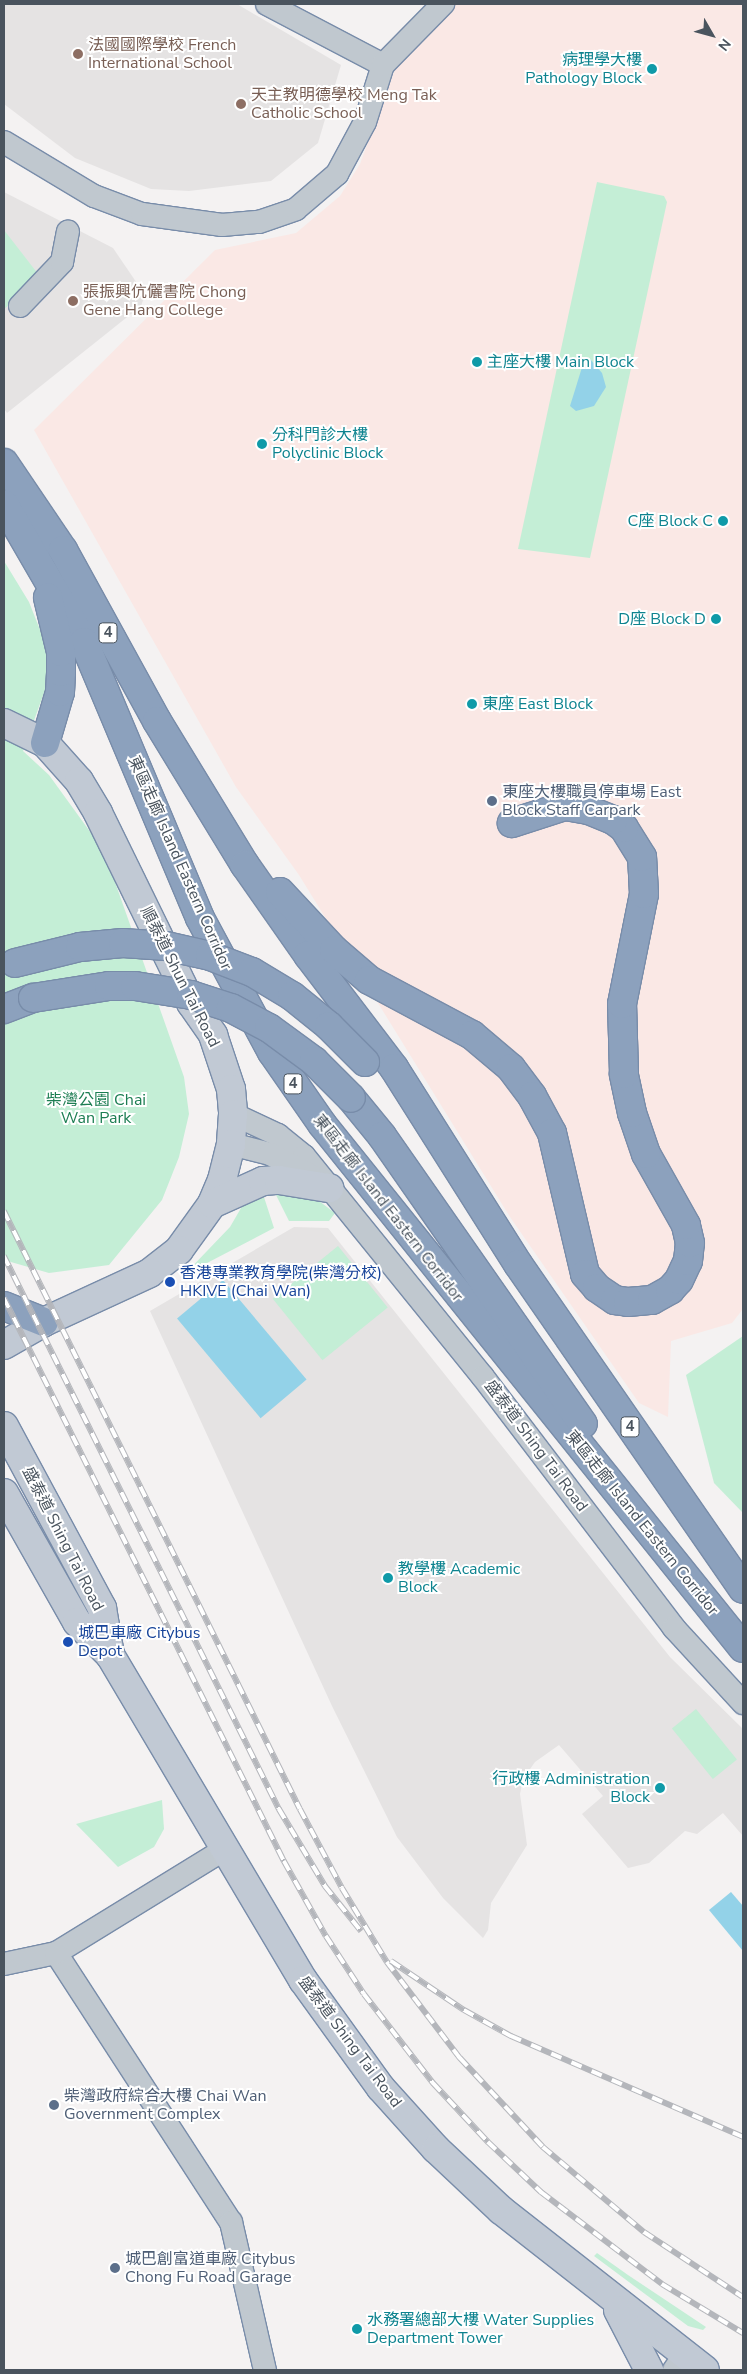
<!DOCTYPE html>
<meta charset="utf-8">
<style>
body{margin:0}
#map{position:relative;width:747px;height:2374px;overflow:hidden;background:#f4f2f2;font-family:"Nunito Sans","Noto Sans TC",sans-serif}
div>[style]{position:absolute}
[style*='--x']{left:calc(var(--x)*1px);top:calc(var(--y)*1px);width:calc(var(--w)*1px);rotate:calc(var(--a)*1deg)}
.education>*{inset:0;background:#e5e3e3}
.medical>*{inset:0;background:#fae8e5}
.green>*{inset:0;background:#c4eed6;transform-origin:0 0}
.water>*{inset:0;background:#93d2e8;transform-origin:0 0}
.roads{filter:drop-shadow(1px 0 #788ca9) drop-shadow(-1px 0 #788ca9) drop-shadow(0 1px #788ca9) drop-shadow(0 -1px #788ca9)}
.street>*{height:22px;margin:-11px;padding:0 11px;transform-origin:11px;border-radius:11px;background:#c0c8cf}
.secondary>*{height:28px;margin:-14px;padding:0 14px;transform-origin:14px;border-radius:14px;background:#c1c9d4}
.highway>*{height:28px;margin:-14px;padding:0 14px;transform-origin:14px;border-radius:14px;background:#8ca1bd}
.rail>*{height:5.5px;margin-top:-2.75px;transform-origin:0;background:repeating-linear-gradient(90deg,#fff 0 11px,#b4b6bb 0 22px);box-sizing:border-box;border-block:1px solid #b4b6bb}
.bridges{filter:drop-shadow(1px 0 #788ca9) drop-shadow(-1px 0 #788ca9) drop-shadow(0 1px #788ca9) drop-shadow(0 -1px #788ca9)}
.highway-bridge>*{height:28px;margin:-14px;padding:0 14px;transform-origin:14px;border-radius:14px;background:#8ca1bd}
.dots>*{width:14px;height:14px;translate:-50% -50%;box-sizing:border-box;border:2px solid #fff;border-radius:50%}
span{translate:-50% -50%;white-space:nowrap;text-align:center;line-height:1.15;-webkit-text-stroke:4px #fff;paint-order:stroke}
.shield-label span{padding:1px 4px;background:#fff;border:1px solid;border-radius:4px;-webkit-text-stroke-width:0}
.shield-label{font-size:15px;color:#4a545e;font-weight:700}
.education-label{font-size:16px;color:#785e54}
.left{translate:0 -50%;text-align:left}
.culture-label{font-size:16px;color:#0d838f}
.right{translate:-100% -50%;text-align:right}
.service-label{font-size:16px;color:#4e5e75}
.street-label{font-size:16px;color:#4a545e}
.park-label{font-size:16px;color:#1d7e53}
.transit-label{font-size:16px;color:#164399}
.frame{position:absolute;inset:0;border:5px solid #4a545e;pointer-events:none}
.north{position:absolute;left:687px;top:10px;width:50px;height:50px;-webkit-text-stroke:4px #fff;paint-order:stroke;rotate:128deg;font-size:14px;font-weight:700;line-height:20px;text-align:center;color:#4a545e}
.north::after{content:'';display:block;margin:auto;width:18px;height:22px;background:#4a545e;clip-path:polygon(50% 0,100% 100%,50% 72%,0 100%)}
</style>
<div id="map">
<div class="education">
<i style="clip-path:polygon(4px 4px,237px 4px,341px 65px,318px 143px,271px 181px,189px 191px,151px 189px,75px 158px,4px 104px)"></i>
<i style="clip-path:polygon(4px 192px,113px 248px,145px 295px,141px 306px,7px 413px,4px 409px)"></i>
<i style="clip-path:polygon(294px 1227px,328px 1228px,670px 1657px,743px 1729px,743px 1836px,723px 1813px,697px 1834px,685px 1831px,649px 1863px,628px 1868px,582px 1814px,603px 1796px,559px 1745px,535px 1762px,523px 1779px,520px 1794px,527px 1845px,491px 1903px,488px 1930px,483px 1938px,443px 1898px,397px 1837px,332px 1706px,150px 1311px)"></i>
</div>
<div class="medical">
<i style="clip-path:polygon(454px 4px,743px 4px,743px 1309px,732px 1323px,671px 1341px,668px 1417px,639px 1403px,510px 1217px,299px 875px,236px 787px,34px 430px,215px 250px,296px 233px,340px 196px,360px 164px,398px 61px)"></i>
</div>
<div class="green">
<i style="clip-path:polygon(597px 182px,664px 196px,667px 202px,590px 558px,518px 549px)"></i>
<i style="clip-path:polygon(4px 230px,42px 279px,4px 309px)"></i>
<i style="clip-path:polygon(4px 561px,29px 602px,54px 665px,23px 751px,49px 775px,104px 851px,184px 1077px,189px 1114px,179px 1157px,162px 1200px,109px 1265px,49px 1273px,4px 1260px)"></i>
<i style="clip-path:polygon(274px 1191px,307px 1192px,335px 1213px,329px 1221px,289px 1221px)"></i>
<i style="clip-path:polygon(263px 1194px,274px 1228px,184px 1275px,230px 1227px,248px 1196px)"></i>
<i style="left:338px;top:1246px;width:79px;height:84px;rotate:51deg"></i>
<i style="clip-path:polygon(743px 1336px,743px 1513px,714px 1483px,686px 1375px)"></i>
<i style="left:696px;top:1709px;width:65px;height:31px;rotate:51deg"></i>
<i style="clip-path:polygon(162px 1800px,164px 1829px,154px 1847px,118px 1867px,76px 1824px)"></i>
<i style="clip-path:polygon(597px 2253px,628px 2275px,706px 2327px,703px 2330px,688px 2326px,594px 2256px)"></i>
</div>
<div class="water">
<i style="clip-path:polygon(590px 359px,602px 373px,606px 387px,594px 406px,576px 411px,570px 406px,584px 361px)"></i>
<i style="left:223px;top:1280px;width:130px;height:60px;rotate:50deg"></i>
<i style="clip-path:polygon(731px 1892px,743px 1906px,743px 1951px,709px 1910px)"></i>
</div>
<div class="roads">
<div class="street">
<i style="--x:267;--y:4;--w:131;--a:27.7"></i>
<i style="--x:4;--y:142;--w:105;--a:31"></i>
<i style="--x:94;--y:196;--w:51;--a:20.6"></i>
<i style="--x:142;--y:214;--w:81;--a:7.8"></i>
<i style="--x:222;--y:225;--w:37;--a:-5"></i>
<i style="--x:259;--y:222;--w:39;--a:-19"></i>
<i style="--x:296;--y:209;--w:54;--a:-40.5"></i>
<i style="--x:337;--y:174;--w:59;--a:-61.7"></i>
<i style="--x:365;--y:122;--w:60;--a:-72.5"></i>
<i style="--x:383;--y:65;--w:86;--a:-45.5"></i>
<i style="--x:20;--y:306;--w:61;--a:-46.3"></i>
<i style="--x:62;--y:262;--w:31;--a:-79"></i>
<i style="--x:233;--y:1114;--w:50;--a:25"></i>
<i style="--x:278;--y:1135;--w:33;--a:39"></i>
<i style="--x:304;--y:1156;--w:284;--a:51"></i>
<i style="--x:483;--y:1377;--w:315;--a:52.7"></i>
<i style="--x:674;--y:1628;--w:102;--a:47.4"></i>
<i style="--x:231;--y:1144;--w:40;--a:14.4"></i>
<i style="--x:270;--y:1154;--w:45;--a:27.7"></i>
<i style="--x:56;--y:1953;--w:321;--a:57"></i>
<i style="--x:231;--y:2222;--w:152;--a:77.1"></i>
<i style="--x:4;--y:1964;--w:53;--a:-11.9"></i>
<i style="--x:56;--y:1953;--w:198;--a:-31.6"></i>
<i style="--x:674;--y:2370;--w:19;--a:-55"></i>
</div>
<div class="secondary">
<i style="--x:4;--y:723;--w:46;--a:26"></i>
<i style="--x:45;--y:743;--w:51;--a:48.2"></i>
<i style="--x:79;--y:781;--w:37;--a:59"></i>
<i style="--x:98;--y:813;--w:212;--a:63.9"></i>
<i style="--x:191;--y:1003;--w:39;--a:55"></i>
<i style="--x:213;--y:1035;--w:57;--a:71.6"></i>
<i style="--x:231;--y:1089;--w:25;--a:85"></i>
<i style="--x:233;--y:1114;--w:30;--a:94"></i>
<i style="--x:231;--y:1144;--w:37;--a:104"></i>
<i style="--x:222;--y:1180;--w:26;--a:113"></i>
<i style="--x:212;--y:1204;--w:57;--a:125.7"></i>
<i style="--x:179;--y:1250;--w:37;--a:142"></i>
<i style="--x:150;--y:1273;--w:117;--a:155.2"></i>
<i style="--x:44;--y:1322;--w:46;--a:150.1"></i>
<i style="--x:212;--y:1204;--w:56;--a:-24.3"></i>
<i style="--x:263;--y:1181;--w:16;--a:-4"></i>
<i style="--x:279;--y:1180;--w:51;--a:9.1"></i>
<i style="--x:4;--y:1426;--w:207;--a:61.7"></i>
<i style="--x:102;--y:1608;--w:48;--a:80.3"></i>
<i style="--x:4;--y:1493;--w:148;--a:60.5"></i>
<i style="--x:77;--y:1622;--w:47;--a:45"></i>
<i style="--x:110;--y:1655;--w:378;--a:59.3"></i>
<i style="--x:303;--y:1980;--w:133;--a:54.2"></i>
<i style="--x:381;--y:2088;--w:82;--a:48"></i>
<i style="--x:436;--y:2149;--w:89;--a:43.2"></i>
<i style="--x:501;--y:2210;--w:259;--a:38.1"></i>
<i style="--x:618;--y:2310;--w:68;--a:62.7"></i>
</div>
<div class="highway">
<i style="--x:4;--y:463;--w:105;--a:55.9"></i>
<i style="--x:63;--y:550;--w:195;--a:61.2"></i>
<i style="--x:157;--y:721;--w:169;--a:58.6"></i>
<i style="--x:245;--y:865;--w:110;--a:55"></i>
<i style="--x:308;--y:955;--w:142;--a:52.7"></i>
<i style="--x:394;--y:1068;--w:232;--a:57.7"></i>
<i style="--x:518;--y:1264;--w:395;--a:55.3"></i>
<i style="--x:4;--y:504;--w:160;--a:59.9"></i>
<i style="--x:84;--y:642;--w:299;--a:67.2"></i>
<i style="--x:200;--y:918;--w:152;--a:61.8"></i>
<i style="--x:272;--y:1052;--w:88;--a:55.2"></i>
<i style="--x:322;--y:1124;--w:672;--a:51.22"></i>
<i style="--x:45;--y:743;--w:53;--a:-73.6"></i>
<i style="--x:60;--y:692;--w:20;--a:-87"></i>
<i style="--x:61;--y:672;--w:20;--a:-90"></i>
<i style="--x:61;--y:652;--w:56;--a:-103.5"></i>
<i style="--x:280;--y:892;--w:79;--a:47"></i>
<i style="--x:334;--y:950;--w:46;--a:40.6"></i>
<i style="--x:369;--y:980;--w:117;--a:28.1"></i>
<i style="--x:472;--y:1035;--w:51;--a:40.2"></i>
<i style="--x:511;--y:1068;--w:35;--a:53"></i>
<i style="--x:532;--y:1096;--w:42;--a:61.6"></i>
<i style="--x:552;--y:1133;--w:145;--a:76.8"></i>
<i style="--x:585;--y:1274;--w:18;--a:49"></i>
<i style="--x:597;--y:1288;--w:22;--a:34"></i>
<i style="--x:615;--y:1300;--w:13;--a:9"></i>
<i style="--x:628;--y:1302;--w:24;--a:-5"></i>
<i style="--x:652;--y:1300;--w:21;--a:-29"></i>
<i style="--x:670;--y:1290;--w:13;--a:-48"></i>
<i style="--x:679;--y:1280;--w:21;--a:-65"></i>
<i style="--x:688;--y:1261;--w:18;--a:-84"></i>
<i style="--x:690;--y:1243;--w:18;--a:-103"></i>
<i style="--x:686;--y:1225;--w:81;--a:-119.4"></i>
<i style="--x:646;--y:1154;--w:43;--a:-108.9"></i>
<i style="--x:632;--y:1113;--w:40;--a:-102"></i>
<i style="--x:624;--y:1074;--w:70;--a:-91.6"></i>
<i style="--x:622;--y:1004;--w:112;--a:-78.7"></i>
<i style="--x:644;--y:894;--w:37;--a:-93"></i>
<i style="--x:642;--y:857;--w:34;--a:-122"></i>
<i style="--x:624;--y:828;--w:14;--a:-144"></i>
<i style="--x:613;--y:820;--w:27;--a:-158"></i>
<i style="--x:588;--y:810;--w:23;--a:-170"></i>
<i style="--x:565;--y:806;--w:56;--a:162.2"></i>
<i style="--x:4;--y:1009;--w:31;--a:-21"></i>
<i style="--x:351;--y:1098;--w:49;--a:50.8"></i>
<i style="--x:382;--y:1136;--w:351;--a:55.1"></i>
<i style="--x:4;--y:1306;--w:43;--a:21.8"></i>
</div>
</div>
<div class="rail">
<i style="--x:4;--y:1211;--w:667;--a:63.67"></i>
<i style="--x:300;--y:1809;--w:89;--a:62"></i>
<i style="--x:342;--y:1888;--w:87;--a:58.7"></i>
<i style="--x:387;--y:1962;--w:121;--a:52.8"></i>
<i style="--x:460;--y:2058;--w:122;--a:47"></i>
<i style="--x:543;--y:2147;--w:132;--a:40.1"></i>
<i style="--x:644;--y:2232;--w:118;--a:33.3"></i>
<i style="--x:4;--y:1256;--w:618;--a:63.56"></i>
<i style="--x:279;--y:1809;--w:90;--a:59.1"></i>
<i style="--x:325;--y:1886;--w:58;--a:51.3"></i>
<i style="--x:4;--y:1298;--w:629;--a:63.56"></i>
<i style="--x:284;--y:1861;--w:86;--a:60.8"></i>
<i style="--x:326;--y:1936;--w:69;--a:56.8"></i>
<i style="--x:364;--y:1994;--w:113;--a:52.2"></i>
<i style="--x:433;--y:2083;--w:81;--a:47"></i>
<i style="--x:488;--y:2142;--w:73;--a:43.3"></i>
<i style="--x:541;--y:2192;--w:152;--a:37.2"></i>
<i style="--x:662;--y:2284;--w:95;--a:31.2"></i>
<i style="--x:391;--y:1961;--w:88;--a:33.9"></i>
<i style="--x:464;--y:2010;--w:54;--a:29"></i>
<i style="--x:511;--y:2036;--w:253;--a:23.5"></i>
</div>
<div class="bridges">
<div class="highway-bridge">
<i style="--x:15;--y:963;--w:67;--a:-13.8"></i>
<i style="--x:80;--y:947;--w:43;--a:-5.3"></i>
<i style="--x:123;--y:943;--w:43;--a:4"></i>
<i style="--x:166;--y:946;--w:45;--a:12.8"></i>
<i style="--x:210;--y:956;--w:45;--a:20.9"></i>
<i style="--x:252;--y:972;--w:47;--a:31"></i>
<i style="--x:292;--y:996;--w:48;--a:39"></i>
<i style="--x:329;--y:1026;--w:51;--a:45"></i>
<i style="--x:33;--y:998;--w:77;--a:-9"></i>
<i style="--x:109;--y:986;--w:26;--a:0"></i>
<i style="--x:135;--y:986;--w:57;--a:9.1"></i>
<i style="--x:191;--y:995;--w:42;--a:18"></i>
<i style="--x:231;--y:1008;--w:43;--a:27.8"></i>
<i style="--x:269;--y:1028;--w:56;--a:36.3"></i>
<i style="--x:314;--y:1061;--w:52;--a:45"></i>
</div>
</div>
<div class="dots">
<i style="left:78px;top:54px;background:#8d6e63"></i>
<i style="left:652px;top:69px;background:#0f9aa8"></i>
<i style="left:241px;top:104px;background:#8d6e63"></i>
<i style="left:73px;top:301px;background:#8d6e63"></i>
<i style="left:477px;top:362px;background:#0f9aa8"></i>
<i style="left:262px;top:444px;background:#0f9aa8"></i>
<i style="left:723px;top:521px;background:#0f9aa8"></i>
<i style="left:716px;top:619px;background:#0f9aa8"></i>
<i style="left:472px;top:704px;background:#0f9aa8"></i>
<i style="left:492px;top:801px;background:#5c6f8a"></i>
<i style="left:170px;top:1282px;background:#1a4fb4"></i>
<i style="left:388px;top:1578px;background:#0f9aa8"></i>
<i style="left:68px;top:1642px;background:#1a4fb4"></i>
<i style="left:660px;top:1788px;background:#0f9aa8"></i>
<i style="left:54px;top:2105px;background:#5c6f8a"></i>
<i style="left:115px;top:2268px;background:#5c6f8a"></i>
<i style="left:357px;top:2329px;background:#0f9aa8"></i>
</div>
<div class="shield-label">
<span style="left:108px;top:633px">4</span>
<span style="left:293px;top:1084px">4</span>
<span style="left:630px;top:1427px">4</span>
</div>
<div class="education-label">
<span class="left" style="left:88px;top:54px">法國國際學校 French<br>International School</span>
<span class="left" style="left:251px;top:104px">天主教明德學校 Meng Tak<br>Catholic School</span>
<span class="left" style="left:83px;top:301px">張振興伉儷書院 Chong<br>Gene Hang College</span>
</div>
<div class="culture-label">
<span class="right" style="left:642px;top:69px">病理學大樓<br>Pathology Block</span>
<span class="left" style="left:487px;top:362px">主座大樓 Main Block</span>
<span class="left" style="left:272px;top:444px">分科門診大樓<br>Polyclinic Block</span>
<span class="right" style="left:713px;top:521px">C座 Block C</span>
<span class="right" style="left:706px;top:619px">D座 Block D</span>
<span class="left" style="left:482px;top:704px">東座 East Block</span>
<span class="left" style="left:398px;top:1578px">教學樓 Academic<br>Block</span>
<span class="right" style="left:650px;top:1788px">行政樓 Administration<br>Block</span>
<span class="left" style="left:367px;top:2329px">水務署總部大樓 Water Supplies<br>Department Tower</span>
</div>
<div class="service-label">
<span class="left" style="left:502px;top:801px">東座大樓職員停車場 East<br>Block Staff Carpark</span>
<span class="left" style="left:64px;top:2105px">柴灣政府綜合大樓 Chai Wan<br>Government Complex</span>
<span class="left" style="left:125px;top:2268px">城巴創富道車廠 Citybus<br>Chong Fu Road Garage</span>
</div>
<div class="street-label">
<span style="left:180px;top:863px;rotate:66deg">東區走廊 Island Eastern Corridor</span>
<span style="left:180px;top:977px;rotate:63deg">順泰道 Shun Tai Road</span>
<span style="left:388px;top:1208px;rotate:52deg">東區走廊 Island Eastern Corridor</span>
<span style="left:536px;top:1446px;rotate:53deg">盛泰道 Shing Tai Road</span>
<span style="left:642px;top:1523px;rotate:51deg">東區走廊 Island Eastern Corridor</span>
<span style="left:63px;top:1539px;rotate:63deg">盛泰道 Shing Tai Road</span>
<span style="left:350px;top:2042px;rotate:53deg">盛泰道 Shing Tai Road</span>
</div>
<div class="park-label">
<span style="left:96px;top:1109px">柴灣公園 Chai<br>Wan Park</span>
</div>
<div class="transit-label">
<span class="left" style="left:180px;top:1282px">香港專業教育學院(柴灣分校)<br>HKIVE (Chai Wan)</span>
<span class="left" style="left:78px;top:1642px">城巴車廠 Citybus<br>Depot</span>
</div>
<div class="frame"></div>
<div class="north">N</div>
</div>
